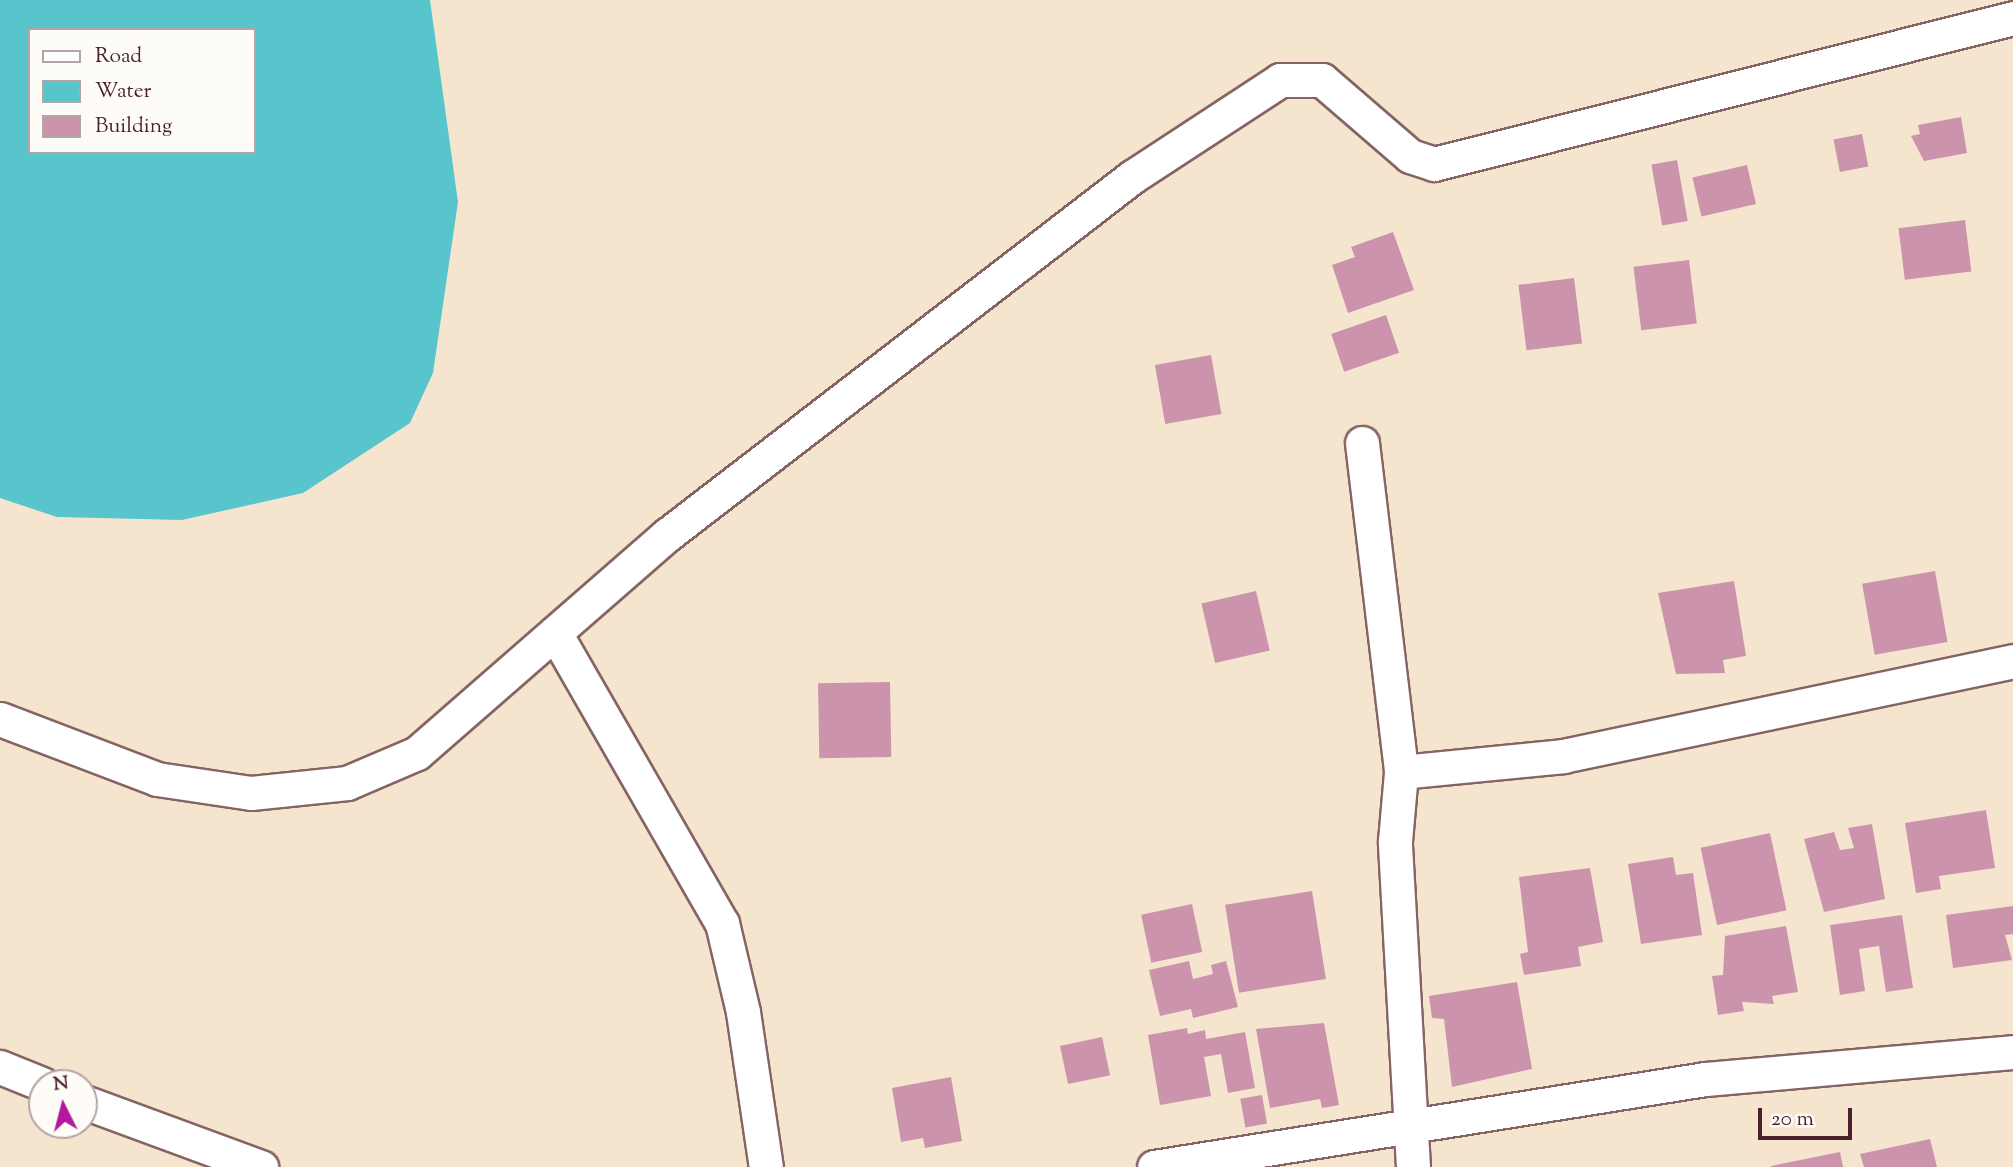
<!DOCTYPE html>
<style>
body{margin:0}
#map{position:relative;width:2013px;height:1167px;overflow:hidden;background:#f6e5ce;font-family:"Sorts Mill Goudy",serif}
div>[style]{position:absolute}
[style*='--x']{left:calc(var(--x)*1px);top:calc(var(--y)*1px);width:calc(var(--w)*1px);rotate:calc(var(--a)*1deg)}
.water>*{inset:0;background:#58c5cd}
.building>*{inset:0;background:#cb94ac;transform-origin:0 0}
.roads{filter:drop-shadow(2px 0 #866464) drop-shadow(-2px 0 #866464) drop-shadow(0 2px #866464) drop-shadow(0 -2px #866464)}
.minor>*{height:33px;margin:-16.5px;padding:0 16.5px;transform-origin:16.5px;border-radius:16.5px;background:#fff}
span{translate:-50% -50%;white-space:nowrap;text-align:center;line-height:1.15;-webkit-text-stroke:5px #fdfcf7;paint-order:stroke}
.legend{position:absolute;left:28px;top:28px;width:228px;height:126px;box-sizing:border-box;background:#fdfcf7;border:2px solid #b5a4a5;margin:0;padding:9px 12px;list-style:none;font-size:21px;color:#4a1f2b}
.legend li{display:flex;align-items:center;gap:14px;height:35px}
.legend b{width:35px;border:2px solid #b5a4a5}
.north{position:absolute;left:28px;top:1069px;width:70px;height:70px;box-sizing:border-box;background:#fdfcf7;border:2px solid #b5a4a5;border-radius:50%;rotate:354deg;font-size:19px;font-weight:700;line-height:28px;text-align:center;color:#4a1f2b}
.north::after{content:'';display:block;margin:auto;width:24px;height:32px;background:#b5179e;clip-path:polygon(50% 0,100% 100%,50% 72%,0 100%)}
.scale{position:absolute;left:1758px;top:1108px;width:94px;height:32px;box-sizing:border-box;border:4px solid #4a1f2b;border-top:0;padding-left:9px;font-size:21px;line-height:24px;white-space:nowrap;color:#4a1f2b;-webkit-text-stroke:5px #fdfcf7;paint-order:stroke}
</style>
<div id="map">
<div class="water">
<i style="clip-path:polygon(evenodd,0 0,430px 0,458px 202px,433px 373px,410px 423px,303px 493px,182px 520px,57px 517px,0 498px,0 0,30px 30px,254px 30px,254px 152px,30px 152px,30px 30px)"></i>
</div>
<div class="building">
<i style="clip-path:polygon(1961px 117px,1967px 153px,1924px 161px,1911px 136px,1920px 134px,1918px 125px)"></i>
<i style="left:1862px;top:134px;width:33px;height:29px;rotate:79deg"></i>
<i style="left:1677px;top:160px;width:62px;height:26px;rotate:80deg"></i>
<i style="left:1747px;top:165px;width:40px;height:56px;rotate:77deg"></i>
<i style="left:1965px;top:220px;width:52px;height:67px;rotate:83deg"></i>
<i style="clip-path:polygon(1393px 232px,1414px 290px,1348px 313px,1332px 265px,1355px 257px,1351px 247px)"></i>
<i style="left:1689px;top:260px;width:64px;height:56px;rotate:83deg"></i>
<i style="left:1574px;top:278px;width:66px;height:56px;rotate:83deg"></i>
<i style="left:1386px;top:315px;width:40px;height:58px;rotate:71deg"></i>
<i style="left:1211px;top:355px;width:60px;height:57px;rotate:80deg"></i>
<i style="left:1935px;top:571px;width:72px;height:74px;rotate:80deg"></i>
<i style="clip-path:polygon(1734px 581px,1746px 656px,1723px 660px,1725px 673px,1676px 674px,1658px 593px)"></i>
<i style="left:1256px;top:591px;width:61px;height:56px;rotate:77deg"></i>
<i style="left:890px;top:682px;width:75px;height:72px;rotate:89deg"></i>
<i style="clip-path:polygon(1986px 810px,1995px 868px,1939px 876px,1941px 889px,1916px 893px,1905px 823px)"></i>
<i style="clip-path:polygon(1872px 824px,1885px 899px,1824px 912px,1804px 839px,1834px 832px,1840px 850px,1854px 848px,1848px 828px)"></i>
<i style="left:1770px;top:833px;width:79px;height:71px;rotate:78deg"></i>
<i style="clip-path:polygon(1673px 857px,1676px 875px,1693px 873px,1702px 935px,1641px 944px,1628px 864px)"></i>
<i style="clip-path:polygon(1590px 868px,1603px 942px,1578px 947px,1581px 966px,1524px 975px,1520px 954px,1528px 952px,1519px 877px)"></i>
<i style="left:1312px;top:891px;width:89px;height:88px;rotate:81deg"></i>
<i style="left:1192px;top:904px;width:49px;height:52px;rotate:78deg"></i>
<i style="clip-path:polygon(2013px 906px,2013px 934px,2005px 935px,2012px 960px,1953px 968px,1946px 915px)"></i>
<i style="clip-path:polygon(1902px 915px,1913px 988px,1886px 992px,1879px 946px,1859px 949px,1865px 991px,1840px 995px,1830px 925px)"></i>
<i style="clip-path:polygon(1786px 926px,1798px 992px,1772px 996px,1774px 1004px,1742px 1002px,1744px 1011px,1718px 1015px,1712px 976px,1723px 975px,1725px 936px)"></i>
<i style="clip-path:polygon(1189px 961px,1193px 979px,1213px 974px,1211px 965px,1226px 961px,1238px 1007px,1193px 1018px,1191px 1009px,1160px 1016px,1149px 970px)"></i>
<i style="clip-path:polygon(1517px 982px,1532px 1069px,1452px 1087px,1444px 1019px,1432px 1018px,1429px 996px)"></i>
<i style="clip-path:polygon(1324px 1023px,1339px 1105px,1322px 1108px,1320px 1099px,1270px 1108px,1256px 1029px)"></i>
<i style="clip-path:polygon(1187px 1028px,1188px 1034px,1205px 1030px,1206px 1039px,1245px 1032px,1255px 1088px,1228px 1093px,1221px 1054px,1204px 1057px,1211px 1096px,1160px 1105px,1148px 1035px)"></i>
<i style="left:1102px;top:1037px;width:39px;height:43px;rotate:78deg"></i>
<i style="clip-path:polygon(951px 1077px,962px 1141px,925px 1148px,923px 1138px,901px 1142px,892px 1088px)"></i>
<i style="left:1262px;top:1095px;width:29px;height:22px;rotate:80deg"></i>
<i style="clip-path:polygon(1930px 1139px,1937px 1167px,1864px 1167px,1860px 1154px)"></i>
<i style="clip-path:polygon(1840px 1152px,1843px 1167px,1771px 1167px,1771px 1166px)"></i>
</div>
<div class="roads">
<div class="minor">
<i style="--x:1362;--y:443;--w:331;--a:83.2"></i>
<i style="--x:555;--y:633;--w:335;--a:60.1"></i>
<i style="--x:722;--y:923;--w:91;--a:76.7"></i>
<i style="--x:743;--y:1012;--w:157;--a:81.6"></i>
<i style="--x:0;--y:719;--w:168;--a:20.9"></i>
<i style="--x:157;--y:779;--w:95;--a:8.5"></i>
<i style="--x:251;--y:793;--w:97;--a:-5.9"></i>
<i style="--x:347;--y:783;--w:76;--a:-23.2"></i>
<i style="--x:417;--y:753;--w:332;--a:-41.1"></i>
<i style="--x:667;--y:535;--w:587;--a:-37.59"></i>
<i style="--x:1132;--y:177;--w:177;--a:-33.2"></i>
<i style="--x:1280;--y:80;--w:42;--a:0"></i>
<i style="--x:1322;--y:80;--w:116;--a:40.8"></i>
<i style="--x:1410;--y:156;--w:25;--a:18"></i>
<i style="--x:1434;--y:164;--w:597;--a:-14.15"></i>
<i style="--x:0;--y:1067;--w:45;--a:22"></i>
<i style="--x:84;--y:1102;--w:189;--a:20.2"></i>
<i style="--x:1154;--y:1167;--w:558;--a:-9.07"></i>
<i style="--x:1705;--y:1079;--w:309;--a:-5"></i>
<i style="--x:1413;--y:1167;--w:326;--a:-93.2"></i>
<i style="--x:1395;--y:841;--w:69;--a:-85"></i>
<i style="--x:1401;--y:772;--w:163;--a:-5.6"></i>
<i style="--x:1563;--y:756;--w:460;--a:-11.9"></i>
</div>
</div>
<ul class="legend">
<li><b style="height:9px;background:#fff"></b>Road</li>
<li><b style="height:19px;background:#58c5cd"></b>Water</li>
<li><b style="height:19px;background:#cb94ac"></b>Building</li>
</ul>
<div class="north">N</div>
<div class="scale">20 m</div>
</div>
